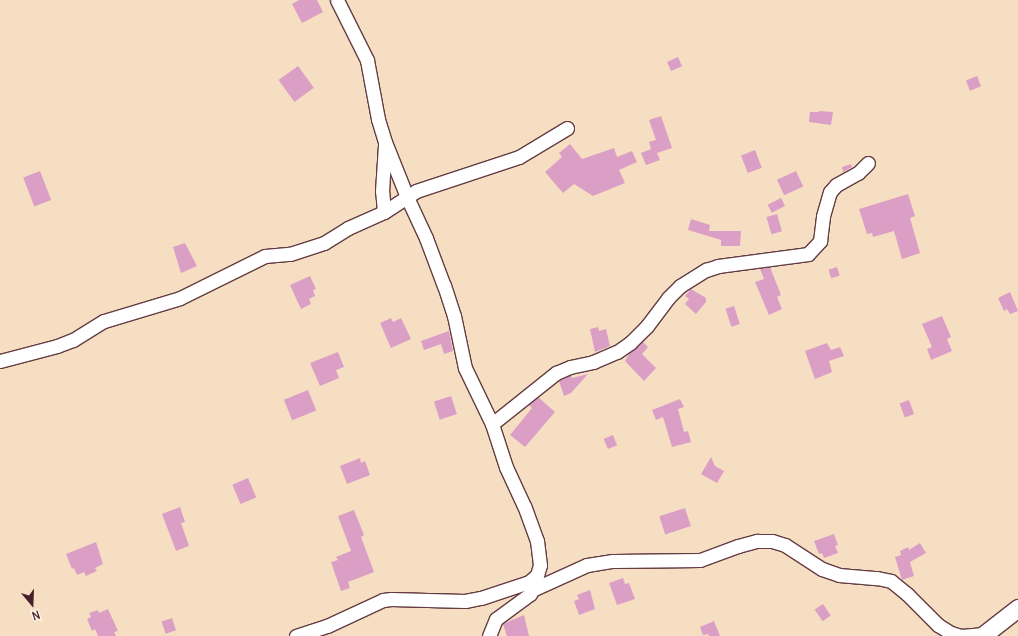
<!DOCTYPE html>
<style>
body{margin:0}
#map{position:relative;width:1018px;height:636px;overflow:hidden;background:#f6dec3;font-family:Delius,sans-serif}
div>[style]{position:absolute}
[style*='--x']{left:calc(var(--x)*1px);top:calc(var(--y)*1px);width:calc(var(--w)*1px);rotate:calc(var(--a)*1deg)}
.building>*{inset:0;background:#db9fc6;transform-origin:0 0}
.roads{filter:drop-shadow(1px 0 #643c42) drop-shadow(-1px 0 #643c42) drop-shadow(0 1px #643c42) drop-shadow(0 -1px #643c42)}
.minor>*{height:13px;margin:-6.5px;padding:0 6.5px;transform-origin:6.5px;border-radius:6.5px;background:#fff}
.tertiary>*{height:17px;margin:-8.5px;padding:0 8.5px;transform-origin:8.5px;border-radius:8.5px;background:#fff}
span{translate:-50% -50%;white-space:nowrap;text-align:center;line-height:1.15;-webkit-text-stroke:3.5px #fcf5e5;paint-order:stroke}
.north{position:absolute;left:12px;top:584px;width:40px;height:40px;-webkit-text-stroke:3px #fcf5e5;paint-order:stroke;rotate:161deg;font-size:11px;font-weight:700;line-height:16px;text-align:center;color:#4a1f2b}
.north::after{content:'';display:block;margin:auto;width:14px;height:18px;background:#4a1f2b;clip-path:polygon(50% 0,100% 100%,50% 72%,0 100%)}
</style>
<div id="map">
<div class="building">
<i style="clip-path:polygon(299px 0,317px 0,323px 12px,302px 23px,292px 4px)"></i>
<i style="left:678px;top:57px;width:10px;height:12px;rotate:66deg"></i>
<i style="left:298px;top:66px;width:27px;height:24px;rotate:54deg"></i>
<i style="left:977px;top:76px;width:11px;height:12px;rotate:68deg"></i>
<i style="clip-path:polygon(819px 111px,833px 112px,831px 125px,809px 122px,810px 112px,819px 112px)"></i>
<i style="clip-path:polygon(661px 116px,672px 148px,657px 153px,660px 160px,646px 165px,641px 153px,651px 149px,649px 142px,656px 140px,649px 120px)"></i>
<i style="clip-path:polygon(570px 144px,582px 159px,614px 148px,617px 157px,632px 151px,637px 162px,619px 170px,625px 183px,593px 196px,574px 184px,563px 193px,545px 172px,562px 157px,559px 153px)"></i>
<i style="left:755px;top:150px;width:19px;height:15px;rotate:69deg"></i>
<i style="clip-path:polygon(851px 164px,852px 167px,843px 172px,842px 167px)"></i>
<i style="left:40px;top:171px;width:31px;height:18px;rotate:69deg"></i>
<i style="left:796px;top:171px;width:17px;height:21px;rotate:65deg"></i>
<i style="clip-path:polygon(908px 194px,915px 216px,910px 218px,920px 253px,902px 259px,894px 231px,873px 237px,872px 233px,867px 234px,859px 209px)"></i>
<i style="left:781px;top:198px;width:9px;height:15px;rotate:63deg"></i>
<i style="left:777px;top:214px;width:18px;height:11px;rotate:74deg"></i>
<i style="clip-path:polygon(691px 219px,710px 225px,709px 231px,741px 231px,740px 246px,721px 246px,721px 240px,688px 230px)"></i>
<i style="clip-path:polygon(185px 243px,197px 266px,181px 273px,173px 247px)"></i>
<i style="clip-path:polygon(770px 267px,781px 295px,777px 297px,782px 309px,769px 315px,755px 282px,764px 279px,760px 269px)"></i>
<i style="left:837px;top:267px;width:9px;height:9px;rotate:72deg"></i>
<i style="clip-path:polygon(310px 276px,316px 289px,313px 290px,315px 296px,309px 299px,311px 304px,301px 309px,290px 285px)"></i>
<i style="clip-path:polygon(691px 289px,706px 298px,706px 302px,696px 314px,685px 304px,689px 299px,685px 296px)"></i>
<i style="clip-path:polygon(1010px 292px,1018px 311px,1010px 314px,1007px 309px,1004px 311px,998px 298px)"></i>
<i style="left:734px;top:306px;width:19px;height:9px;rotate:72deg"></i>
<i style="clip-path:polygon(942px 316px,951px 337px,947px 339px,952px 351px,931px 360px,927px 349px,932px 347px,922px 324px)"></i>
<i style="clip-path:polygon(391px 318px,393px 322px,401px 318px,411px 339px,391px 348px,380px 323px)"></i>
<i style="clip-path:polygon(598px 327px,599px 331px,606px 329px,610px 346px,595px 352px,590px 329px)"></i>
<i style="clip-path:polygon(449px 331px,453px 351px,444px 354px,441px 344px,424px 350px,421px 341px)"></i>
<i style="clip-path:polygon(643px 342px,648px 347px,642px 354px,656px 368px,644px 381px,625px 361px,630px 352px)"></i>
<i style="clip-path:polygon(827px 343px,831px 350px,840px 347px,844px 356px,829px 361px,832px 372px,815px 379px,805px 351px)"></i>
<i style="clip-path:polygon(338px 352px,344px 367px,336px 370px,339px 378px,320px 386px,310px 363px)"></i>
<i style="clip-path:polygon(588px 374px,571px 393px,564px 396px,559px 381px,571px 375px,572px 378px)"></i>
<i style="left:308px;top:390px;width:22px;height:26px;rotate:68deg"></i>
<i style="left:451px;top:396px;width:19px;height:18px;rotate:72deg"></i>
<i style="clip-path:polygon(538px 397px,555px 412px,525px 447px,510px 435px,532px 408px,529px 405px)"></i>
<i style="clip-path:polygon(680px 399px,684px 407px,678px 409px,684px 432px,688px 431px,691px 442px,672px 447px,663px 417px,656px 420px,652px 410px)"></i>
<i style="left:909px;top:400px;width:15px;height:10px;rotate:70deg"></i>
<i style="left:613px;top:435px;width:11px;height:10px;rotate:68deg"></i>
<i style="clip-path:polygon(711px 457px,715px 466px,724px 471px,717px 483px,701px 474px)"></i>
<i style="clip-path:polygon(360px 458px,361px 463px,365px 461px,370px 475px,347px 484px,340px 466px)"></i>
<i style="left:248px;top:478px;width:21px;height:17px;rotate:67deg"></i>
<i style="clip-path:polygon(180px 507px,185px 522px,181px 523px,189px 546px,176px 551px,162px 514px)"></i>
<i style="left:685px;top:508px;width:19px;height:27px;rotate:72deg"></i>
<i style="clip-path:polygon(354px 510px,364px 535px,361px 537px,374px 572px,348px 582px,350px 588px,341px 591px,331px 562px,338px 560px,336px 557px,351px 551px,338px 516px)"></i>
<i style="clip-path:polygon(834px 534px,838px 545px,835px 546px,838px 553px,824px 558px,822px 553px,819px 554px,814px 541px)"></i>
<i style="clip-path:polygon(96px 542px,103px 564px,95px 568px,97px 571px,86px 576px,84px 572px,77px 575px,74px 568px,72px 569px,66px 554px)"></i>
<i style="clip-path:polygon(920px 543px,926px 553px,910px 562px,914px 576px,902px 580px,895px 557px,901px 555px,900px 551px,908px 547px,909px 550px)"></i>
<i style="clip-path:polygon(623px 578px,625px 584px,629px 583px,635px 599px,617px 605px,609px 583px)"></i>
<i style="clip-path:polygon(590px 590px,595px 609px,579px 615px,574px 601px,579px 599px,577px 595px)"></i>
<i style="left:823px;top:604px;width:14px;height:10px;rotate:56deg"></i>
<i style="clip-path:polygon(108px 609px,118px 631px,114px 632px,116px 636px,98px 636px,95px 629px,92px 631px,87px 619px,91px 617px,89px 613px,98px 610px,99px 613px)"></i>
<i style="clip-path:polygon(524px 615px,529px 636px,507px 636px,503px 624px)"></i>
<i style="left:172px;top:618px;width:13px;height:11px;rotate:72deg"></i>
<i style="clip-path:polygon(714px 621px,720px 636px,709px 636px,708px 634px,703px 635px,700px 627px)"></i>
</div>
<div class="roads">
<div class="minor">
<i style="--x:384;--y:212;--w:21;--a:-95"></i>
<i style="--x:382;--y:191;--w:46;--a:-86.3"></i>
<i style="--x:0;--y:361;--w:59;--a:-14.7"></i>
<i style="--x:57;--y:346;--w:17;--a:-21"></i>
<i style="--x:73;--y:340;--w:36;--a:-32"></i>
<i style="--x:104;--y:321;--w:79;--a:-16.8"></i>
<i style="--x:180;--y:298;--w:95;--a:-26.3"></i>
<i style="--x:265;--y:256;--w:25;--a:-5"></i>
<i style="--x:290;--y:254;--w:36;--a:-18"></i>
<i style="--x:324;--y:243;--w:28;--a:-32"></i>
<i style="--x:348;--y:228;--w:39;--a:-24"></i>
<i style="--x:384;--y:212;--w:38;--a:-33"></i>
<i style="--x:416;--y:191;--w:108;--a:-18.3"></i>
<i style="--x:519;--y:157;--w:56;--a:-31.1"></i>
<i style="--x:492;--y:424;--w:82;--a:-38.6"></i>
<i style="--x:556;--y:373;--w:15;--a:-23"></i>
<i style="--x:570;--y:367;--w:24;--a:-12"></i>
<i style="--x:593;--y:362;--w:26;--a:-23"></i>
<i style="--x:617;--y:352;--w:16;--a:-35"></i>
<i style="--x:630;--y:343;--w:24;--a:-45"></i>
<i style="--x:647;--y:326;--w:35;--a:-53"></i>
<i style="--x:668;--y:298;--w:17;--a:-45"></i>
<i style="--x:680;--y:286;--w:31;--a:-32"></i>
<i style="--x:706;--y:270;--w:13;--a:-18"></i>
<i style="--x:718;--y:266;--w:91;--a:-7.6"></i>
<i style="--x:808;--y:254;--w:18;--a:-47"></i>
<i style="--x:820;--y:241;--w:25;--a:-83"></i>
<i style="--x:823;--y:216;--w:25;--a:-74"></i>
<i style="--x:830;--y:192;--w:9;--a:-49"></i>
<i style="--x:836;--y:185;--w:25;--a:-29"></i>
<i style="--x:858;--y:173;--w:14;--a:-45"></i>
<i style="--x:534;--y:589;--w:58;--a:-24.4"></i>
<i style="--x:587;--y:565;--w:26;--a:-9"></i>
<i style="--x:613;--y:561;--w:87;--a:-0.7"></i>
<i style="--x:700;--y:560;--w:40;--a:-20.2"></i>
<i style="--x:738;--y:546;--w:20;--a:-15"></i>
<i style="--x:757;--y:541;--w:15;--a:0"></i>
<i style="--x:772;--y:541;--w:14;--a:17"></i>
<i style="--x:785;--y:545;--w:44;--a:33"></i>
<i style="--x:822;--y:569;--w:18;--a:19"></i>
<i style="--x:839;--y:575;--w:38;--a:5"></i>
<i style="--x:877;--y:578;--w:14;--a:12"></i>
<i style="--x:891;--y:581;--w:21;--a:39"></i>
<i style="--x:907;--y:594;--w:44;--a:45"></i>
<i style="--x:938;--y:625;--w:15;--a:32"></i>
<i style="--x:951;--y:633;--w:10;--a:17"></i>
<i style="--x:961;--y:636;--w:23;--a:-5"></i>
<i style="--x:296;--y:636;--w:33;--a:-18"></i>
<i style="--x:327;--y:626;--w:62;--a:-24.9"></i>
<i style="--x:383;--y:600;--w:8;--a:-7"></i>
<i style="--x:391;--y:599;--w:74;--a:1.5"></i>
<i style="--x:465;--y:601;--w:16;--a:-11"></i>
<i style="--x:481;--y:598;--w:51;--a:-18.4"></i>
<i style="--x:529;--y:582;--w:11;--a:-41"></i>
<i style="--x:537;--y:575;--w:10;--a:-73"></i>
<i style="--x:540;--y:565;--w:24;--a:-97"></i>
<i style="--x:537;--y:541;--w:37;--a:-110"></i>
<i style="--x:524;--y:506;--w:43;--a:-114.8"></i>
<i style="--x:506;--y:467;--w:45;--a:-108"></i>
<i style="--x:492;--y:424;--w:62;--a:-115.7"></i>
<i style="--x:465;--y:368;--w:53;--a:-101.9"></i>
<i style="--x:454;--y:316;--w:32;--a:-108"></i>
<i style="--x:444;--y:286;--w:51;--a:-110.6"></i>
<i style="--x:426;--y:238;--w:45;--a:-114.9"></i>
<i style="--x:407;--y:197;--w:59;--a:-111.8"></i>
<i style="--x:385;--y:142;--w:24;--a:-107"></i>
<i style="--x:378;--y:119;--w:60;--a:-100.6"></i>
<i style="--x:367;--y:60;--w:67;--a:-116.6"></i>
<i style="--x:489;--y:636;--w:18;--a:-68"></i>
<i style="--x:496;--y:619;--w:42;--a:-36.3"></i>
<i style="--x:530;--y:594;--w:14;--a:-60"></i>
</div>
<div class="tertiary">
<i style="--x:982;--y:636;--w:46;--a:-37.9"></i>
</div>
</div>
<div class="north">N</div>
</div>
